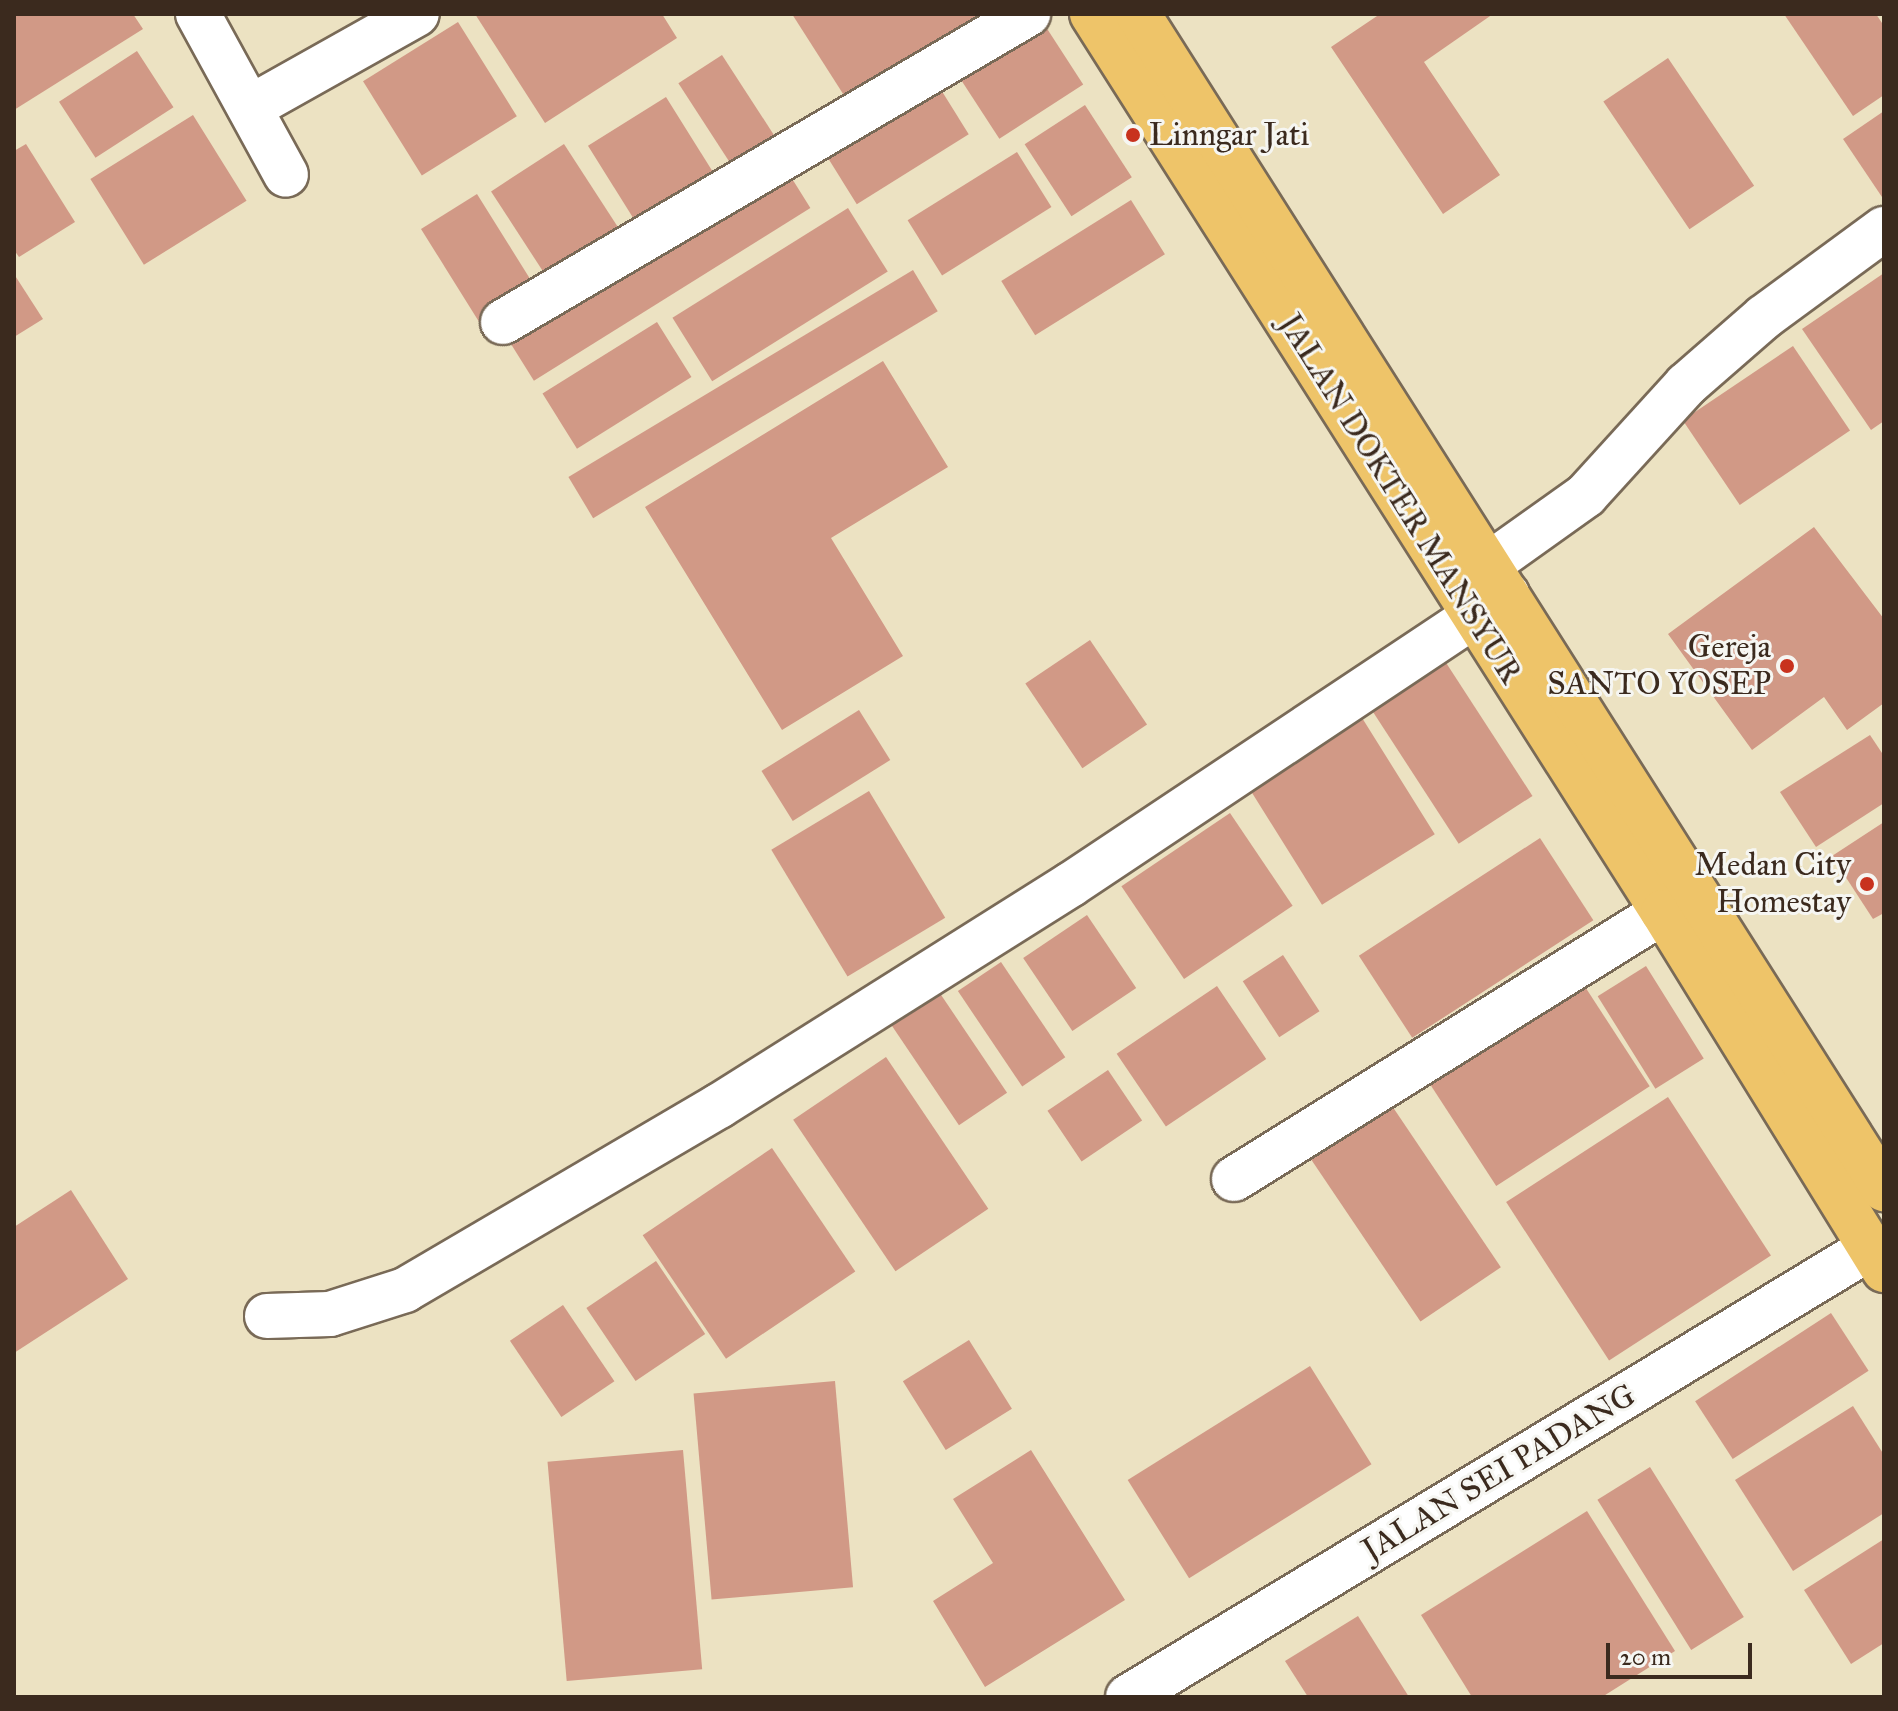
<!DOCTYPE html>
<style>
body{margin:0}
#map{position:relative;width:1898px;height:1711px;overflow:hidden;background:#ece2c2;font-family:"IM FELL Great Primer",serif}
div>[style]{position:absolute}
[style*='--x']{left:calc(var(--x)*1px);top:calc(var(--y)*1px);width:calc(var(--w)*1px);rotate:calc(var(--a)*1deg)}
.building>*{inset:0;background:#d19986;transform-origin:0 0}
.roads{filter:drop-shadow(2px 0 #796a57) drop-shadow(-2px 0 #796a57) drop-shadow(0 2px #796a57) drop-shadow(0 -2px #796a57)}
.minor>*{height:44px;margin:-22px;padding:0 22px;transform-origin:22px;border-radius:22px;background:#fff}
.major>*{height:44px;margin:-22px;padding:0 22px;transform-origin:22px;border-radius:22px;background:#eec469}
.dots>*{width:22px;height:22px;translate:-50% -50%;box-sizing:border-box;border:4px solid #f6f6f2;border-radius:50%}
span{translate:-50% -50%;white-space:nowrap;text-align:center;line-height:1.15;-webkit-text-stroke:6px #f6f6f2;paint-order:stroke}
.poi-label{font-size:32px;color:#3b2a1e}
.left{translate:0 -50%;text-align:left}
.right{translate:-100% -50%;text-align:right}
.street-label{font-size:32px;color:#3b2a1e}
.frame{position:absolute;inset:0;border:16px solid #3b2a1e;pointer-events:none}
.scale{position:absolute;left:1606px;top:1643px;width:146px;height:36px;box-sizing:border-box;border:4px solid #3b2a1e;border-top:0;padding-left:10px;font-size:24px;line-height:28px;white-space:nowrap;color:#3b2a1e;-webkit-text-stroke:6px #f6f6f2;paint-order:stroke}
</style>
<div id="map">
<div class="building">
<i style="clip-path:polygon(14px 14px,133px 14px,143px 29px,14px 110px)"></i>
<i style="clip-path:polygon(475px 14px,662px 14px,677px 38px,545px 123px)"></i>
<i style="clip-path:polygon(792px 14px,1006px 14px,854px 111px)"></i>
<i style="clip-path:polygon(1380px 14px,1493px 14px,1424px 62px,1500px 175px,1443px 214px,1331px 47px)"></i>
<i style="clip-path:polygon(1784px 14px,1876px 14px,1884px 26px,1884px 95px,1853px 116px)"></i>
<i style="left:458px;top:22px;width:111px;height:112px;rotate:58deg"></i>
<i style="left:1044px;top:24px;width:72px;height:100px;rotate:57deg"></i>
<i style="left:137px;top:51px;width:67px;height:93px;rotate:57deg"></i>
<i style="left:722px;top:55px;width:98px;height:52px;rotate:57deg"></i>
<i style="left:1668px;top:58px;width:154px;height:78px;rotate:56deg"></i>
<i style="left:938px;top:85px;width:58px;height:132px;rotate:58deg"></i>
<i style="left:666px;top:97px;width:98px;height:92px;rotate:58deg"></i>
<i style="left:1085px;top:105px;width:86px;height:72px;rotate:57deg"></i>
<i style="clip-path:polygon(1884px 111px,1884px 200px,1843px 139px)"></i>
<i style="left:193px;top:115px;width:101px;height:121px;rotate:58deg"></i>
<i style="clip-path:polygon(26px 144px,75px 222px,19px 257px,14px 250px,14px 151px)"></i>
<i style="left:564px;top:144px;width:112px;height:87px;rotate:57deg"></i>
<i style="left:1017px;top:152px;width:65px;height:129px;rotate:58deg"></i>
<i style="left:786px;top:169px;width:46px;height:326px;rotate:58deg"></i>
<i style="left:477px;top:194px;width:112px;height:66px;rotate:58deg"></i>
<i style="left:1131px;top:200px;width:64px;height:153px;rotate:58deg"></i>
<i style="left:848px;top:208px;width:75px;height:207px;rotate:58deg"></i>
<i style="left:913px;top:270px;width:48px;height:402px;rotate:59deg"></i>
<i style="clip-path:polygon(1884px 273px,1884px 421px,1871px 430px,1802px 329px)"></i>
<i style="clip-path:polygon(14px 274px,43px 319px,14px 337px)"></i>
<i style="left:657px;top:322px;width:65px;height:135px;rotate:58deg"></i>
<i style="left:1793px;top:346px;width:102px;height:133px;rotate:56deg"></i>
<i style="clip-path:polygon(883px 361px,948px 467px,831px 538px,903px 656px,782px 730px,645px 507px)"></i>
<i style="clip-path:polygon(1814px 527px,1884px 619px,1884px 703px,1847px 730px,1824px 697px,1752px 750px,1668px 634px)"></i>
<i style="left:1090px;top:640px;width:102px;height:78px;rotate:56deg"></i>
<i style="left:1441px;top:655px;width:168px;height:88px;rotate:57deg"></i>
<i style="left:859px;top:710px;width:59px;height:115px;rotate:58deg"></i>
<i style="left:1359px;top:713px;width:143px;height:133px;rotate:58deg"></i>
<i style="clip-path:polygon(1870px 735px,1884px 756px,1884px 803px,1816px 847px,1780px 792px)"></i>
<i style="left:869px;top:791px;width:148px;height:114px;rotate:59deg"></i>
<i style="left:1230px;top:813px;width:112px;height:131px;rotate:56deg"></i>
<i style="clip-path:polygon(1884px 822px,1884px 913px,1873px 919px,1832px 856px)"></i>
<i style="left:1540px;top:838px;width:98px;height:216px;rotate:57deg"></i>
<i style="left:1087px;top:915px;width:88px;height:77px;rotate:56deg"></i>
<i style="left:1283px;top:955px;width:67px;height:48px;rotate:57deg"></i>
<i style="left:1001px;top:962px;width:115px;height:52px;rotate:56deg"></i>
<i style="left:1646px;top:966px;width:109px;height:57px;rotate:58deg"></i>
<i style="left:1580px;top:979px;width:128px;height:183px;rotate:57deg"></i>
<i style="left:931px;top:980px;width:136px;height:58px;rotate:56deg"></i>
<i style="left:1217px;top:986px;width:88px;height:121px;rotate:56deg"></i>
<i style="left:886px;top:1057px;width:183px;height:112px;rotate:56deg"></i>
<i style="left:1108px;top:1070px;width:61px;height:73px;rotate:56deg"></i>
<i style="left:1384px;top:1094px;width:209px;height:97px;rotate:56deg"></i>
<i style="left:1668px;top:1097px;width:189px;height:193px;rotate:57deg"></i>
<i style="left:772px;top:1148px;width:149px;height:156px;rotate:56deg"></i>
<i style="clip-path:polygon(71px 1190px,128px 1279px,14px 1353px,14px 1227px)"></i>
<i style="left:656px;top:1261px;width:88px;height:84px;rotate:56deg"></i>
<i style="left:563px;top:1305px;width:92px;height:64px;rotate:56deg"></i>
<i style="left:1831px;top:1313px;width:69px;height:162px;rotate:57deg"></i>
<i style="left:969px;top:1340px;width:81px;height:78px;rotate:58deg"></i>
<i style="left:1310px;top:1366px;width:116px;height:215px;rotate:58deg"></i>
<i style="left:835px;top:1381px;width:207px;height:142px;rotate:85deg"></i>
<i style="clip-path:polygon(1853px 1406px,1884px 1455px,1884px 1513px,1793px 1571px,1735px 1480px)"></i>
<i style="left:683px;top:1450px;width:220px;height:136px;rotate:85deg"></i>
<i style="clip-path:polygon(1031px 1450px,1125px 1600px,985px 1687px,933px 1601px,993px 1563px,953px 1499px)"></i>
<i style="left:1650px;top:1467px;width:177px;height:62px;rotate:58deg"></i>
<i style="clip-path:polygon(1587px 1511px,1675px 1651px,1602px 1697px,1472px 1697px,1421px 1615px)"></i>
<i style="clip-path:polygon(1884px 1539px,1884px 1643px,1851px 1664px,1804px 1590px)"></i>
<i style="clip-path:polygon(1358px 1616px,1409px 1697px,1308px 1697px,1285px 1661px)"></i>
</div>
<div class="roads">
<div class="minor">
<i style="--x:198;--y:14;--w:183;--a:61.3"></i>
<i style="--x:251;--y:107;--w:190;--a:-29.3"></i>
<i style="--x:503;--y:322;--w:609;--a:-30.4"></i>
<i style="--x:1488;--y:565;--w:120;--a:-35.5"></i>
<i style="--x:1586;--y:495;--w:149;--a:-47.7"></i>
<i style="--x:1686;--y:385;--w:103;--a:-41.1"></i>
<i style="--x:1764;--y:317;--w:149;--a:-36.3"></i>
<i style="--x:1234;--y:1179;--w:505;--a:-31.9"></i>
<i style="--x:267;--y:1316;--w:63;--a:-1.8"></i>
<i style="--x:330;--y:1314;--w:79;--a:-17.7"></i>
<i style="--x:405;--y:1290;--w:364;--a:-30.4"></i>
<i style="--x:719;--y:1106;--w:415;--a:-32.2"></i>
<i style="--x:1070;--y:885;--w:525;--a:-33.66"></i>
<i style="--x:1128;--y:1697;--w:867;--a:-31.18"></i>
</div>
<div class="major">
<i style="--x:1092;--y:14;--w:1064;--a:57.55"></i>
<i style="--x:1663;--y:912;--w:421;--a:58.3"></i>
<i style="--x:1138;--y:14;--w:1392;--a:57.59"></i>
</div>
</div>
<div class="dots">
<i style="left:1133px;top:135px;background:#c8321e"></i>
<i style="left:1787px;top:666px;background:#c8321e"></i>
<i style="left:1867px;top:884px;background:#c8321e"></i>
</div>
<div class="poi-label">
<span class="left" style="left:1149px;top:135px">Linngar Jati</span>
<span class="right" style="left:1771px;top:666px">Gereja<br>SANTO YOSEP</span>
<span class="right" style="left:1851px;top:884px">Medan City<br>Homestay</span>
</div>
<div class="street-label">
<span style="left:1400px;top:499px;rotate:58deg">JALAN DOKTER MANSYUR</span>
<span style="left:1499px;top:1473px;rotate:-31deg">JALAN SEI PADANG</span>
</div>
<div class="frame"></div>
<div class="scale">20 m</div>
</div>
